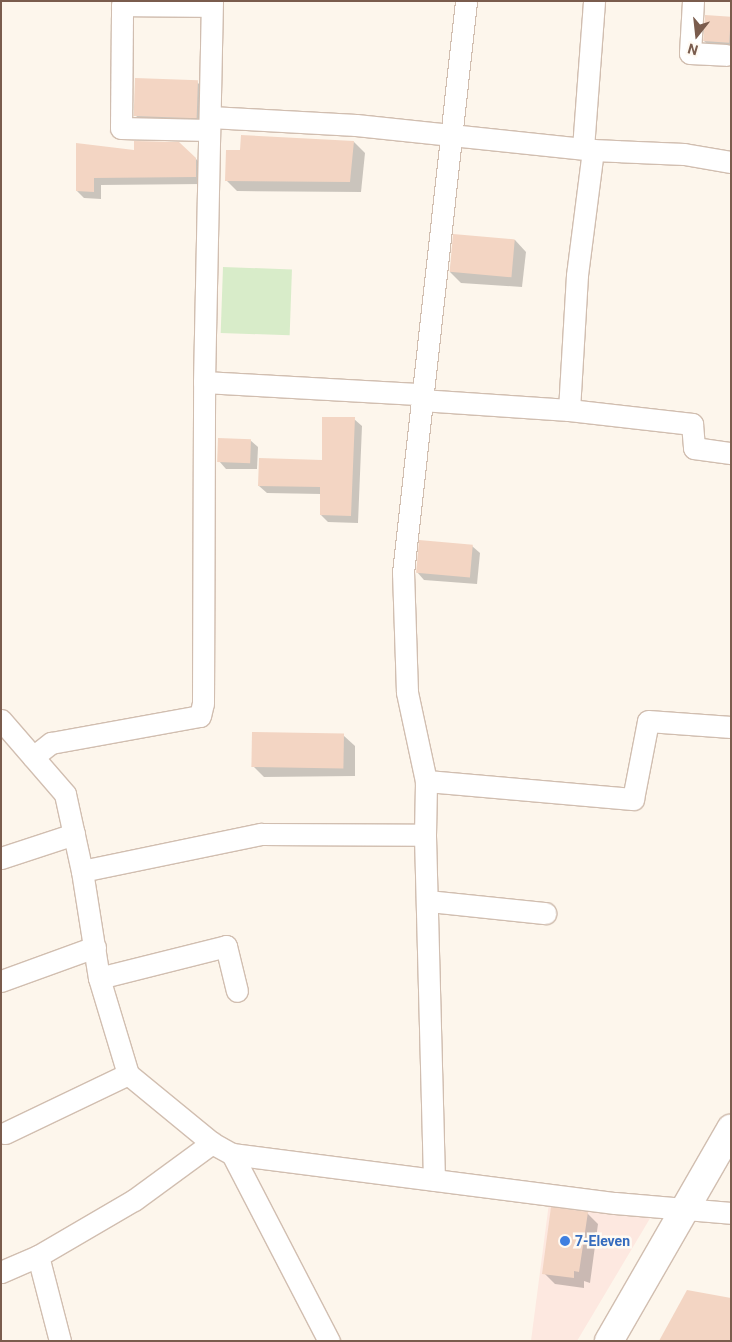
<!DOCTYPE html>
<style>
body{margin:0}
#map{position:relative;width:732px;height:1342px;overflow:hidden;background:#fdf6ec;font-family:Roboto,sans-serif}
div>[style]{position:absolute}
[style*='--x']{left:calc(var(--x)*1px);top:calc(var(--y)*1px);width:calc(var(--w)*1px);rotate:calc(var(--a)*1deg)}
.commercial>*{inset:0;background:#fde8e0}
.green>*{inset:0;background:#d8ecc9;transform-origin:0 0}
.shadow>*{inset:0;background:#0003}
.building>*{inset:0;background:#f3d5c3;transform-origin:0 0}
.roads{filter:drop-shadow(1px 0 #d1beb0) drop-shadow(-1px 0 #d1beb0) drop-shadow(0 1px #d1beb0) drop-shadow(0 -1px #d1beb0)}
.street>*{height:21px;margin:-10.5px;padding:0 10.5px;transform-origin:10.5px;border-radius:10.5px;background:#fff}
.secondary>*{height:28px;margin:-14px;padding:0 14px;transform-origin:14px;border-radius:14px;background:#fff}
.dots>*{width:14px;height:14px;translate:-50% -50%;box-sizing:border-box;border:2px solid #fffaf3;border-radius:50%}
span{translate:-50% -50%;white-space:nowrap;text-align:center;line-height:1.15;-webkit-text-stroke:5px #fffaf3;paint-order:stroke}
.shop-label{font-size:14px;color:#366cbe;font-weight:700}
.left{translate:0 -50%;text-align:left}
.frame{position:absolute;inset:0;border:2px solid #7a5c4d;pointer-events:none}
.north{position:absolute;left:672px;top:10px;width:50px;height:50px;-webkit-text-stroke:4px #fffaf3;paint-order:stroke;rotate:196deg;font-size:14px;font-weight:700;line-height:20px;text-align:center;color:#7a5c4d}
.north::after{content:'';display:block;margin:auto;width:18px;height:22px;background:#7a5c4d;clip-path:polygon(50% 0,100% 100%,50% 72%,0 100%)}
</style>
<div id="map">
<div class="commercial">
<i style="clip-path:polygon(549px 1203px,652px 1215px,577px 1341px,531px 1341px)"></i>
</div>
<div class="green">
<i style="left:223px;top:267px;width:69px;height:66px;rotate:2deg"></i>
</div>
<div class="shadow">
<i style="clip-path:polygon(731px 19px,731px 51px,714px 50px,704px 41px)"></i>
<i style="clip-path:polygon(197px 82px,208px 93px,208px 128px,147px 126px,135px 115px)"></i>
<i style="clip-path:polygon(354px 142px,365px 153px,361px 192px,237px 191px,226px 180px)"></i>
<i style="clip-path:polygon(77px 144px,195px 158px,203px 166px,203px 184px,101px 185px,101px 199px,84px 198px,77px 191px)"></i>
<i style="clip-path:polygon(454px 236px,515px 240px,526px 252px,522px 287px,461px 283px,450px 272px)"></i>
<i style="clip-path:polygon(354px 419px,362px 426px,358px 523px,328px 522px,321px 515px,321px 494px,267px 493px,259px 486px,323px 461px)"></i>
<i style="clip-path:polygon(250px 440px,258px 447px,257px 469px,226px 469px,219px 461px)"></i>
<i style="clip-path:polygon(472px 546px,480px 553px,477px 584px,424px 580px,417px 572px)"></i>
<i style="clip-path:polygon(343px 735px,355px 746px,355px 776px,264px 777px,253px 766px)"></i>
<i style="clip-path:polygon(587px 1213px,598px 1224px,590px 1283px,584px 1281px,584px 1288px,555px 1284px,544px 1273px)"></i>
</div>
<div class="building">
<i style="left:705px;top:15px;width:26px;height:26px;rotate:4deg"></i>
<i style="left:135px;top:78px;width:63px;height:38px;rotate:2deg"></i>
<i style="clip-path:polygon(241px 135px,354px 141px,350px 182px,225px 181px,226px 150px,240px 150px)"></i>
<i style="clip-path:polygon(134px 141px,179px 142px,196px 158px,196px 177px,94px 178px,94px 192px,76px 191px,76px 143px,134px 150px)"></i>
<i style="left:453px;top:234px;width:62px;height:38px;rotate:5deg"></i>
<i style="clip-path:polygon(322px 417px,355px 417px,351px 516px,320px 515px,320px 487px,258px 486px,259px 458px,322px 460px)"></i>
<i style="left:218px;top:438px;width:33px;height:24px;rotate:2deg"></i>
<i style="left:419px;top:540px;width:54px;height:33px;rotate:5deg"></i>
<i style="left:252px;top:732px;width:92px;height:35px;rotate:1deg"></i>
<i style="clip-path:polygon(551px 1207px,588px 1212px,579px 1272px,574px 1271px,574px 1278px,542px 1274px)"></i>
<i style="clip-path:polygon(687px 1290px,731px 1298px,731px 1341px,659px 1341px)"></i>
</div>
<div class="roads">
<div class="street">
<i style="--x:693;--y:1;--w:52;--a:93.3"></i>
<i style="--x:690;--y:53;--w:36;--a:3"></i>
<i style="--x:210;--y:117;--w:146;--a:3.1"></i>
<i style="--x:356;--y:125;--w:238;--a:6"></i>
<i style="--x:593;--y:150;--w:91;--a:2.5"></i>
<i style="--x:684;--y:154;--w:48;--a:9.7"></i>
<i style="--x:209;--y:130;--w:88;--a:-178.7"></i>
<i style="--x:121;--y:128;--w:123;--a:-89.5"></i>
<i style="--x:122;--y:5;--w:89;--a:0.6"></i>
<i style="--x:583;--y:148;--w:147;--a:-85.7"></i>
<i style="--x:204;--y:382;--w:218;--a:3.2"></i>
<i style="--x:421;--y:400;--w:148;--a:3.9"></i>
<i style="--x:569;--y:410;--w:124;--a:6.5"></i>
<i style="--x:692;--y:424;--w:24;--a:85"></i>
<i style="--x:694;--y:448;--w:37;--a:8"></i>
<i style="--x:569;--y:410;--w:135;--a:-86.6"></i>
<i style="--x:577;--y:275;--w:126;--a:-82.7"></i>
<i style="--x:1;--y:720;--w:98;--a:49.1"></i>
<i style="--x:65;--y:794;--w:79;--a:77.6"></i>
<i style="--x:82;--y:871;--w:108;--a:81"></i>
<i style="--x:99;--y:978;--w:100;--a:73.2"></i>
<i style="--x:128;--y:1074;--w:109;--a:39.4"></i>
<i style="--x:212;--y:1143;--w:23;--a:29"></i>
<i style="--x:232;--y:1154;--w:386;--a:7.3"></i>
<i style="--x:615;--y:1203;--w:116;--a:4.9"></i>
<i style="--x:33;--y:757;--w:23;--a:-38"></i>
<i style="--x:51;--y:743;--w:151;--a:-10.3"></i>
<i style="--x:200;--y:716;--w:13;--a:-77"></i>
<i style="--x:203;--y:703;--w:321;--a:-89.8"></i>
<i style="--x:204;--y:382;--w:381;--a:-88.8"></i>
<i style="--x:426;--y:781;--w:208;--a:5"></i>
<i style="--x:633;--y:799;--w:79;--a:-79.1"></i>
<i style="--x:648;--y:721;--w:83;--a:4.1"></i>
<i style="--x:1;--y:858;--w:77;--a:-18.2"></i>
<i style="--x:82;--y:871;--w:183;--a:-11.7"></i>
<i style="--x:261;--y:834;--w:164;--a:0.3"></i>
<i style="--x:428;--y:901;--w:118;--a:5.9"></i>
<i style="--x:99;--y:978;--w:131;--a:-14.1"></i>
<i style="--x:226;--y:946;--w:46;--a:76.3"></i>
<i style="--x:1;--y:981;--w:100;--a:-19.9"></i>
<i style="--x:5;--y:1133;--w:136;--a:-25.6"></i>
<i style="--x:232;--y:1154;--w:211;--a:62.6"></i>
<i style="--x:434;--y:1180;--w:345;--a:-91.5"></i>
<i style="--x:425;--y:835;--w:54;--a:-88.9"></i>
<i style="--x:426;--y:781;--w:91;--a:-102.1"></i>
<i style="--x:407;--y:692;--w:119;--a:-91.9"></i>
<i style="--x:403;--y:573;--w:575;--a:-83.71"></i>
<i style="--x:38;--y:1256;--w:88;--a:75.5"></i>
<i style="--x:1;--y:1272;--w:40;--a:-23.4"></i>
<i style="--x:38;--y:1256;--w:111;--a:-30.3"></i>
<i style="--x:134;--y:1200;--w:97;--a:-36.2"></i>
</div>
<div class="secondary">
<i style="--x:609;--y:1341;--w:245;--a:-60.1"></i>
</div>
</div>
<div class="dots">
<i style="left:565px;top:1241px;background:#3f7fe0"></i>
</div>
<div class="shop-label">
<span class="left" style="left:575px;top:1241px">7-Eleven</span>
</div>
<div class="frame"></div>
<div class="north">N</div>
</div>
